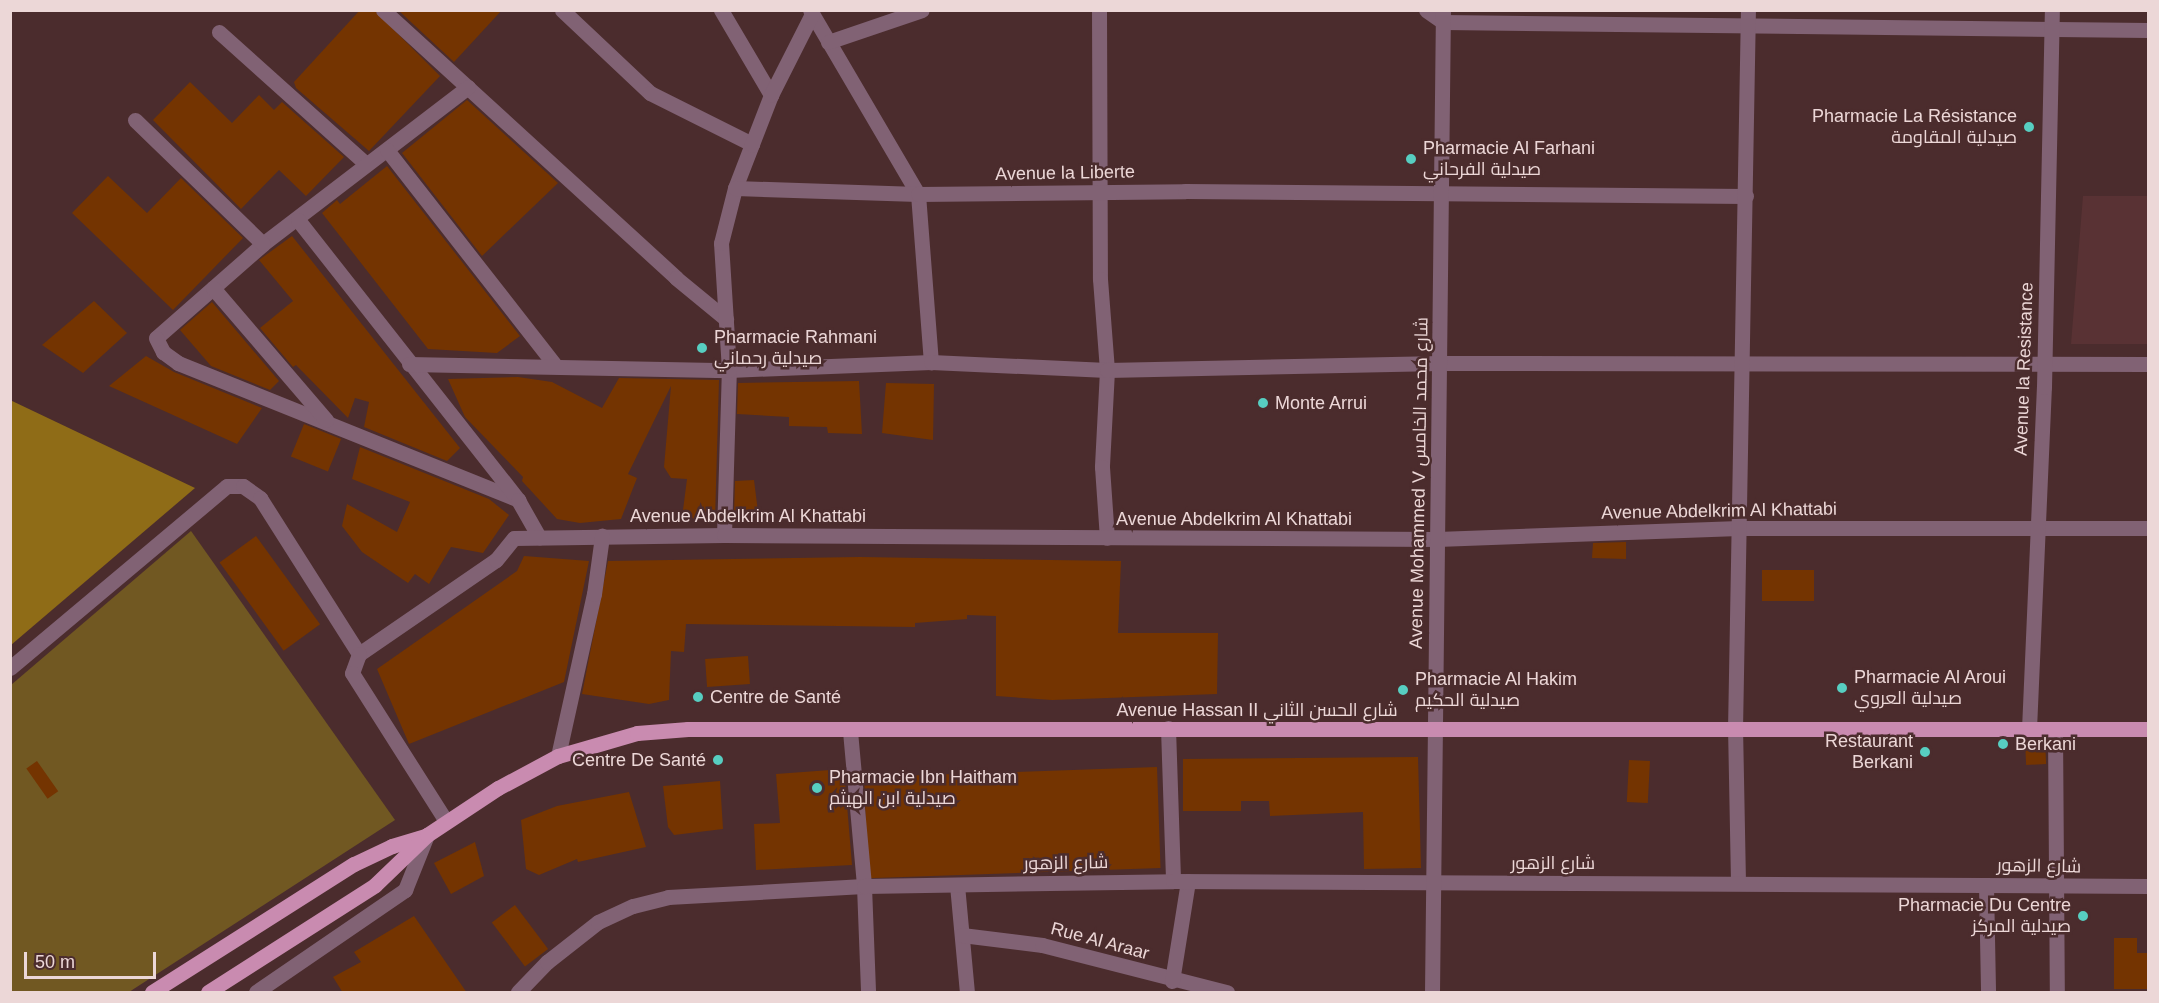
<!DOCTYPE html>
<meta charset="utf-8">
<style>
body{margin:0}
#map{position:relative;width:2159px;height:1003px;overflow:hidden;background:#4b2c2d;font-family:Arial,Cairo,sans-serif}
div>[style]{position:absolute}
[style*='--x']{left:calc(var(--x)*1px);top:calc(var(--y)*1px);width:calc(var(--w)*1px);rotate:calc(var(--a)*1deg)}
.built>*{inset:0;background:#593234}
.green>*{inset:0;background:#715822}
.forest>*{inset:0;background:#8f6c17}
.building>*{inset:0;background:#743401;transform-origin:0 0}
.street>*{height:15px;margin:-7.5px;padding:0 7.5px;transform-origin:7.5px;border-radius:7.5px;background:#816274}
.primary>*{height:15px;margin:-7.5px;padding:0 7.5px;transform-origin:7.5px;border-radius:7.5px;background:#c98bb0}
.dots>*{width:16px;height:16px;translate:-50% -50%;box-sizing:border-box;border:3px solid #4b2c2d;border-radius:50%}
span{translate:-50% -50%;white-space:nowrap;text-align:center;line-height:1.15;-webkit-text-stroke:5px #4b2c2d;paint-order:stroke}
.poi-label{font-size:18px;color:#ecd7d7}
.right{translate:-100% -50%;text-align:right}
.left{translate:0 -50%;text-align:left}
.street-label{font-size:18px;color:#ecd7d7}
.frame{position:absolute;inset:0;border:12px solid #ecd7d7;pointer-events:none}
.scale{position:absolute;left:24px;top:952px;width:132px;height:27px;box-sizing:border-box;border:3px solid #ecd7d7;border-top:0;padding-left:8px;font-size:18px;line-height:21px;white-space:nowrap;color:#ecd7d7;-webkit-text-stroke:4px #4b2c2d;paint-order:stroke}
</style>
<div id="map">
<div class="built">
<i style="clip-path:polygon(2083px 196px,2148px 196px,2148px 344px,2071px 344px)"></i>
</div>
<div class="green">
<i style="clip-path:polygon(191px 531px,395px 820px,129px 992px,11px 992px,11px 685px)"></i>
</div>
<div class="forest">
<i style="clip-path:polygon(10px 400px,195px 488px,11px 645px,10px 645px)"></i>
</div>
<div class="building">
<i style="clip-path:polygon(360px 10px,374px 10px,440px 76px,369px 151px,296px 88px,294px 82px)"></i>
<i style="clip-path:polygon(398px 10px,502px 10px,454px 62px)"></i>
<i style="clip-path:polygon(190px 82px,232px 123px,259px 95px,274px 110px,282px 102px,344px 157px,306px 196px,279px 170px,241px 209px,153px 120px)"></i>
<i style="clip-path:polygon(467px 100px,558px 183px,482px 256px,402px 153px)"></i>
<i style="clip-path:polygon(387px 166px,520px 336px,497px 353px,428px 349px,322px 213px,337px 200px,340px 204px)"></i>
<i style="clip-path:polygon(108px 176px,147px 213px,181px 178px,243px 238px,173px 310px,72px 213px)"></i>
<i style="clip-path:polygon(292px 236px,460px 448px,447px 461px,364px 427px,369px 402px,355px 398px,348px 418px,296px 365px,293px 367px,260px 328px,293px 301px,259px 260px)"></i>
<i style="clip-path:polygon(94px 301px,127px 333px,83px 373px,42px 345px)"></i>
<i style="clip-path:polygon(212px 302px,279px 381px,270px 390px,211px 366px,180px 330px)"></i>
<i style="clip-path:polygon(146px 356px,174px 372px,262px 408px,237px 444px,109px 386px)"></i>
<i style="clip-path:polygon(518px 377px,552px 382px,602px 408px,619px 378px,719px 380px,715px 520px,682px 518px,687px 479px,671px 478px,664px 467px,671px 386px,628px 474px,637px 478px,621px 519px,580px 523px,557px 519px,522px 481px,523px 477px,465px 417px,448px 379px)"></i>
<i style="clip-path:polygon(859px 381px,862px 434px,828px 433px,827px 427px,789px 426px,789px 417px,737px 414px,738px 383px)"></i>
<i style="clip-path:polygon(886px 383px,934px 384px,933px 440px,882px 433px)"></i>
<i style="left:304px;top:424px;width:40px;height:35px;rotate:22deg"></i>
<i style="clip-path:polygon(360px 447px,489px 499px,509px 515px,483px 553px,451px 547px,429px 584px,415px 574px,408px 583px,362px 552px,342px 526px,347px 504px,397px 532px,410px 502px,352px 479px)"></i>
<i style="clip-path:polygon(754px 480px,758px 512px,734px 513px,735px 481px)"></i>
<i style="left:256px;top:536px;width:109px;height:45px;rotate:54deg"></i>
<i style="clip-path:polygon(1626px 542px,1626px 559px,1592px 558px,1593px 543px)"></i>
<i style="clip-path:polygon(524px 556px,589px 561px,564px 682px,409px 744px,377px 669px,517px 571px)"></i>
<i style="clip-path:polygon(860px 557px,1121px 561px,1118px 633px,1218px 633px,1217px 694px,1052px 700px,996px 696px,996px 616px,967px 615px,967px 619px,915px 623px,915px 627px,686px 624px,684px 652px,671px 651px,669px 700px,649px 704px,582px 694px,608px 561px)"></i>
<i style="left:1762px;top:570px;width:52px;height:31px"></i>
<i style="left:748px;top:656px;width:28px;height:43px;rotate:86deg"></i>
<i style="left:2045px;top:742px;width:22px;height:20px;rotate:87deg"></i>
<i style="clip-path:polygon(1418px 757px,1421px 868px,1364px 869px,1363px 812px,1270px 816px,1269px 801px,1241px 801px,1241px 811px,1183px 811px,1183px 759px)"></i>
<i style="left:1629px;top:760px;width:21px;height:42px;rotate:3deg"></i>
<i style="left:37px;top:761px;width:37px;height:13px;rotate:55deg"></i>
<i style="left:1157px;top:767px;width:101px;height:293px;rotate:88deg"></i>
<i style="clip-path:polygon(844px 769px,852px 865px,756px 870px,754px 824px,780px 823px,776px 774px)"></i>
<i style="clip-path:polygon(720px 781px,723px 829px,674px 835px,668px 827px,663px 786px)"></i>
<i style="clip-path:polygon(629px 792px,646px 847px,578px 862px,577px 859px,539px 875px,526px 869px,521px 820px,557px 806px)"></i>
<i style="clip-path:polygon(475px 842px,484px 876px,451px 894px,434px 863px)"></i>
<i style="left:515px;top:905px;width:55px;height:29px;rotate:53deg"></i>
<i style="clip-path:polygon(414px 916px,467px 993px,343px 993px,333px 977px,361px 962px,354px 952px)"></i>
<i style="clip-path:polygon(2114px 938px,2137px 938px,2137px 953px,2148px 953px,2148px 989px,2114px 989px)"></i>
</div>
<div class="street">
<i style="--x:383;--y:10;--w:397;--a:42.4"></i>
<i style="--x:676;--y:278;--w:65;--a:39.4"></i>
<i style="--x:562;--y:10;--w:121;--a:43.3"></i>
<i style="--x:650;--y:93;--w:114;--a:26.6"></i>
<i style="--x:752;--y:144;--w:47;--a:111.1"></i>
<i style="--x:721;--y:10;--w:99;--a:59.5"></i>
<i style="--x:771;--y:95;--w:53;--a:111.2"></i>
<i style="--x:810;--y:10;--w:213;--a:59.6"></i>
<i style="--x:918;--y:194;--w:169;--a:85.6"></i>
<i style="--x:1099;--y:10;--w:269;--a:89.8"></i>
<i style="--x:1100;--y:279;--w:91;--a:85.6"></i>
<i style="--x:1107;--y:370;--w:97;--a:93"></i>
<i style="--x:1102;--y:467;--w:71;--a:86"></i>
<i style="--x:1426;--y:10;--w:21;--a:35"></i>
<i style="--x:1443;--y:22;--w:705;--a:0.65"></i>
<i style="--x:219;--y:32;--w:198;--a:41.9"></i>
<i style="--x:828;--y:42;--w:99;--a:-18.8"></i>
<i style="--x:468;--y:87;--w:258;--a:142.6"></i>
<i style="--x:263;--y:244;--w:142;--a:138.7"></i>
<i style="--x:156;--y:338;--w:16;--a:63"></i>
<i style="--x:163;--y:352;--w:19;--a:36"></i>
<i style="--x:178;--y:363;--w:367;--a:21.9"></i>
<i style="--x:771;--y:95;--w:91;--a:-63.2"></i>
<i style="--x:135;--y:120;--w:178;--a:44.1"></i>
<i style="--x:387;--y:150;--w:271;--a:52"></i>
<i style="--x:298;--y:220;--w:356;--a:51.8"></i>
<i style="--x:518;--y:500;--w:43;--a:60.4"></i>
<i style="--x:213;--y:288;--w:174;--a:49.4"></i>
<i style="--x:409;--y:364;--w:320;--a:1.1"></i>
<i style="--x:729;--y:370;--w:202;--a:-2.3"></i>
<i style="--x:931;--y:362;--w:176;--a:2.6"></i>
<i style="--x:1107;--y:370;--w:333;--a:-1.2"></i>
<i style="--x:1440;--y:363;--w:708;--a:0.08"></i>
<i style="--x:724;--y:535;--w:165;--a:-88.3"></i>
<i style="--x:729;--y:370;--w:127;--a:-93.6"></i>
<i style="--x:721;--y:243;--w:57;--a:-75.7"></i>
<i style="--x:735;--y:188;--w:183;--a:1.9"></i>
<i style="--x:918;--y:194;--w:267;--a:-0.6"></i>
<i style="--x:1185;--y:191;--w:561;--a:0.51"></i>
<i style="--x:359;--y:654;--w:166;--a:-34.5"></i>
<i style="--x:496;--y:560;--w:28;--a:-51"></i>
<i style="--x:514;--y:538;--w:210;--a:-0.8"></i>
<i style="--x:724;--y:535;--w:713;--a:0.32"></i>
<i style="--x:1437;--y:539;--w:302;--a:-2.1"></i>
<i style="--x:1739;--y:528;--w:409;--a:0"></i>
<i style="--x:10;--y:668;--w:283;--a:-40"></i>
<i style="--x:227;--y:486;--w:16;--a:0"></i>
<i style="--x:243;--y:486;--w:21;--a:35"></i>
<i style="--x:260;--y:498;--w:185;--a:57.6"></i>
<i style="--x:359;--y:654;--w:20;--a:110"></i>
<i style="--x:352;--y:673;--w:175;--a:57.6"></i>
<i style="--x:1168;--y:728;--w:153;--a:88.1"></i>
<i style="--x:2029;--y:729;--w:342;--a:-87.5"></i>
<i style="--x:2044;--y:387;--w:377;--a:-88.8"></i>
<i style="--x:2055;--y:729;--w:263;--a:89.6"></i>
<i style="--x:850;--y:731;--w:156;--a:84.8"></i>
<i style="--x:864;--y:886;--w:106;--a:87.8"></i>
<i style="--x:558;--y:756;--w:166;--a:-77.5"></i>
<i style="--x:594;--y:594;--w:59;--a:-82.1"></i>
<i style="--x:1738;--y:882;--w:152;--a:-91.1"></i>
<i style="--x:1735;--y:730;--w:720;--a:-88.97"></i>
<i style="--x:957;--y:885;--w:107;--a:84.7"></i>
<i style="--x:1986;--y:885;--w:107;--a:88.9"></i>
<i style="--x:962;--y:935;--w:81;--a:7.1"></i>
<i style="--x:1042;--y:945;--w:191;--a:14.3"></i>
<i style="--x:1172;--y:981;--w:101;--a:-80.9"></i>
<i style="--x:256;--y:992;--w:181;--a:-34.4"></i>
<i style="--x:405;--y:890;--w:59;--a:-68.2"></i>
<i style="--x:518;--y:992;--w:42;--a:-46"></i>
<i style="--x:547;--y:962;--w:65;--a:-38.1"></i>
<i style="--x:598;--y:922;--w:38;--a:-25"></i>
<i style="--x:633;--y:906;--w:36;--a:-14"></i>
<i style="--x:668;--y:897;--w:196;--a:-3.2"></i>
<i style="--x:864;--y:886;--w:309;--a:-0.9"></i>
<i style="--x:1173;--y:881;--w:975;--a:0.29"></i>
<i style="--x:1432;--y:992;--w:982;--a:-89.36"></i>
</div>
<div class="primary">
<i style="--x:152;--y:992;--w:239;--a:-32.4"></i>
<i style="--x:354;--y:864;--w:42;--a:-25.3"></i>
<i style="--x:392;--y:846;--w:34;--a:-17"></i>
<i style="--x:208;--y:992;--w:198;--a:-32.6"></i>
<i style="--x:375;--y:885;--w:72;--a:-43.9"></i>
<i style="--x:427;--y:835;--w:85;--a:-33.5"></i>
<i style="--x:498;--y:788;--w:68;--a:-28.1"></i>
<i style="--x:558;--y:756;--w:82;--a:-16.2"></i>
<i style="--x:637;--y:733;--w:51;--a:-4.5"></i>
<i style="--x:688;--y:729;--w:1460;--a:0"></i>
</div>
<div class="dots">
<i style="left:2029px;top:127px;background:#57cec1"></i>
<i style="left:1411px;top:159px;background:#57cec1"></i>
<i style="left:702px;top:348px;background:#57cec1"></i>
<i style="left:1263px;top:403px;background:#57cec1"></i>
<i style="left:1842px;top:688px;background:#57cec1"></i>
<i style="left:1403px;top:690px;background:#57cec1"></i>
<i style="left:698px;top:697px;background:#57cec1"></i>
<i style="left:2003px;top:744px;background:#57cec1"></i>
<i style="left:1925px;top:752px;background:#57cec1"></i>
<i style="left:718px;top:760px;background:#57cec1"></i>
<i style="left:817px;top:788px;background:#57cec1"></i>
<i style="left:2083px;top:916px;background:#57cec1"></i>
</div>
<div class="poi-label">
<span class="right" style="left:2017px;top:127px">Pharmacie La Résistance<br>صيدلية المقاومة</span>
<span class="left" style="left:1423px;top:159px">Pharmacie Al Farhani<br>صيدلية الفرحاني</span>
<span class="left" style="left:714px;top:348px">Pharmacie Rahmani<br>صيدلية رحماني</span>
<span class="left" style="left:1275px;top:403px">Monte Arrui</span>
<span class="left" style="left:1854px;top:688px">Pharmacie Al Aroui<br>صيدلية العروي</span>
<span class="left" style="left:1415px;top:690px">Pharmacie Al Hakim<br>صيدلية الحكيم</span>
<span class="left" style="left:710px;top:697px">Centre de Santé</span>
<span class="right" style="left:1913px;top:752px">Restaurant<br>Berkani</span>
<span class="left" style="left:2015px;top:744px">Berkani</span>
<span class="right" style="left:706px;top:760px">Centre De Santé</span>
<span class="left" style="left:829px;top:788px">Pharmacie Ibn Haitham<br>صيدلية ابن الهيثم</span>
<span class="right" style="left:2071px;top:916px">Pharmacie Du Centre<br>صيدلية المركز</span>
</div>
<div class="street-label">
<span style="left:1065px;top:173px;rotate:-1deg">Avenue la Liberte</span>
<span style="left:2024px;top:369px;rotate:-88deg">Avenue la Resistance</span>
<span style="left:1419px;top:483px;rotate:-89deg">Avenue Mohammed V شارع محمد الخامس</span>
<span style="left:1719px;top:511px;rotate:-1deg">Avenue Abdelkrim Al Khattabi</span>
<span style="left:748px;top:516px">Avenue Abdelkrim Al Khattabi</span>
<span style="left:1234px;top:519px">Avenue Abdelkrim Al Khattabi</span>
<span style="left:1257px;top:710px">Avenue Hassan II شارع الحسن الثاني</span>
<span style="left:1066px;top:863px;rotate:-1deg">شارع الزهور</span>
<span style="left:1553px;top:863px">شارع الزهور</span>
<span style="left:2039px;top:866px;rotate:1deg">شارع الزهور</span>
<span style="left:1100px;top:941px;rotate:15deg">Rue Al Araar</span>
</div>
<div class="frame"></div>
<div class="scale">50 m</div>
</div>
